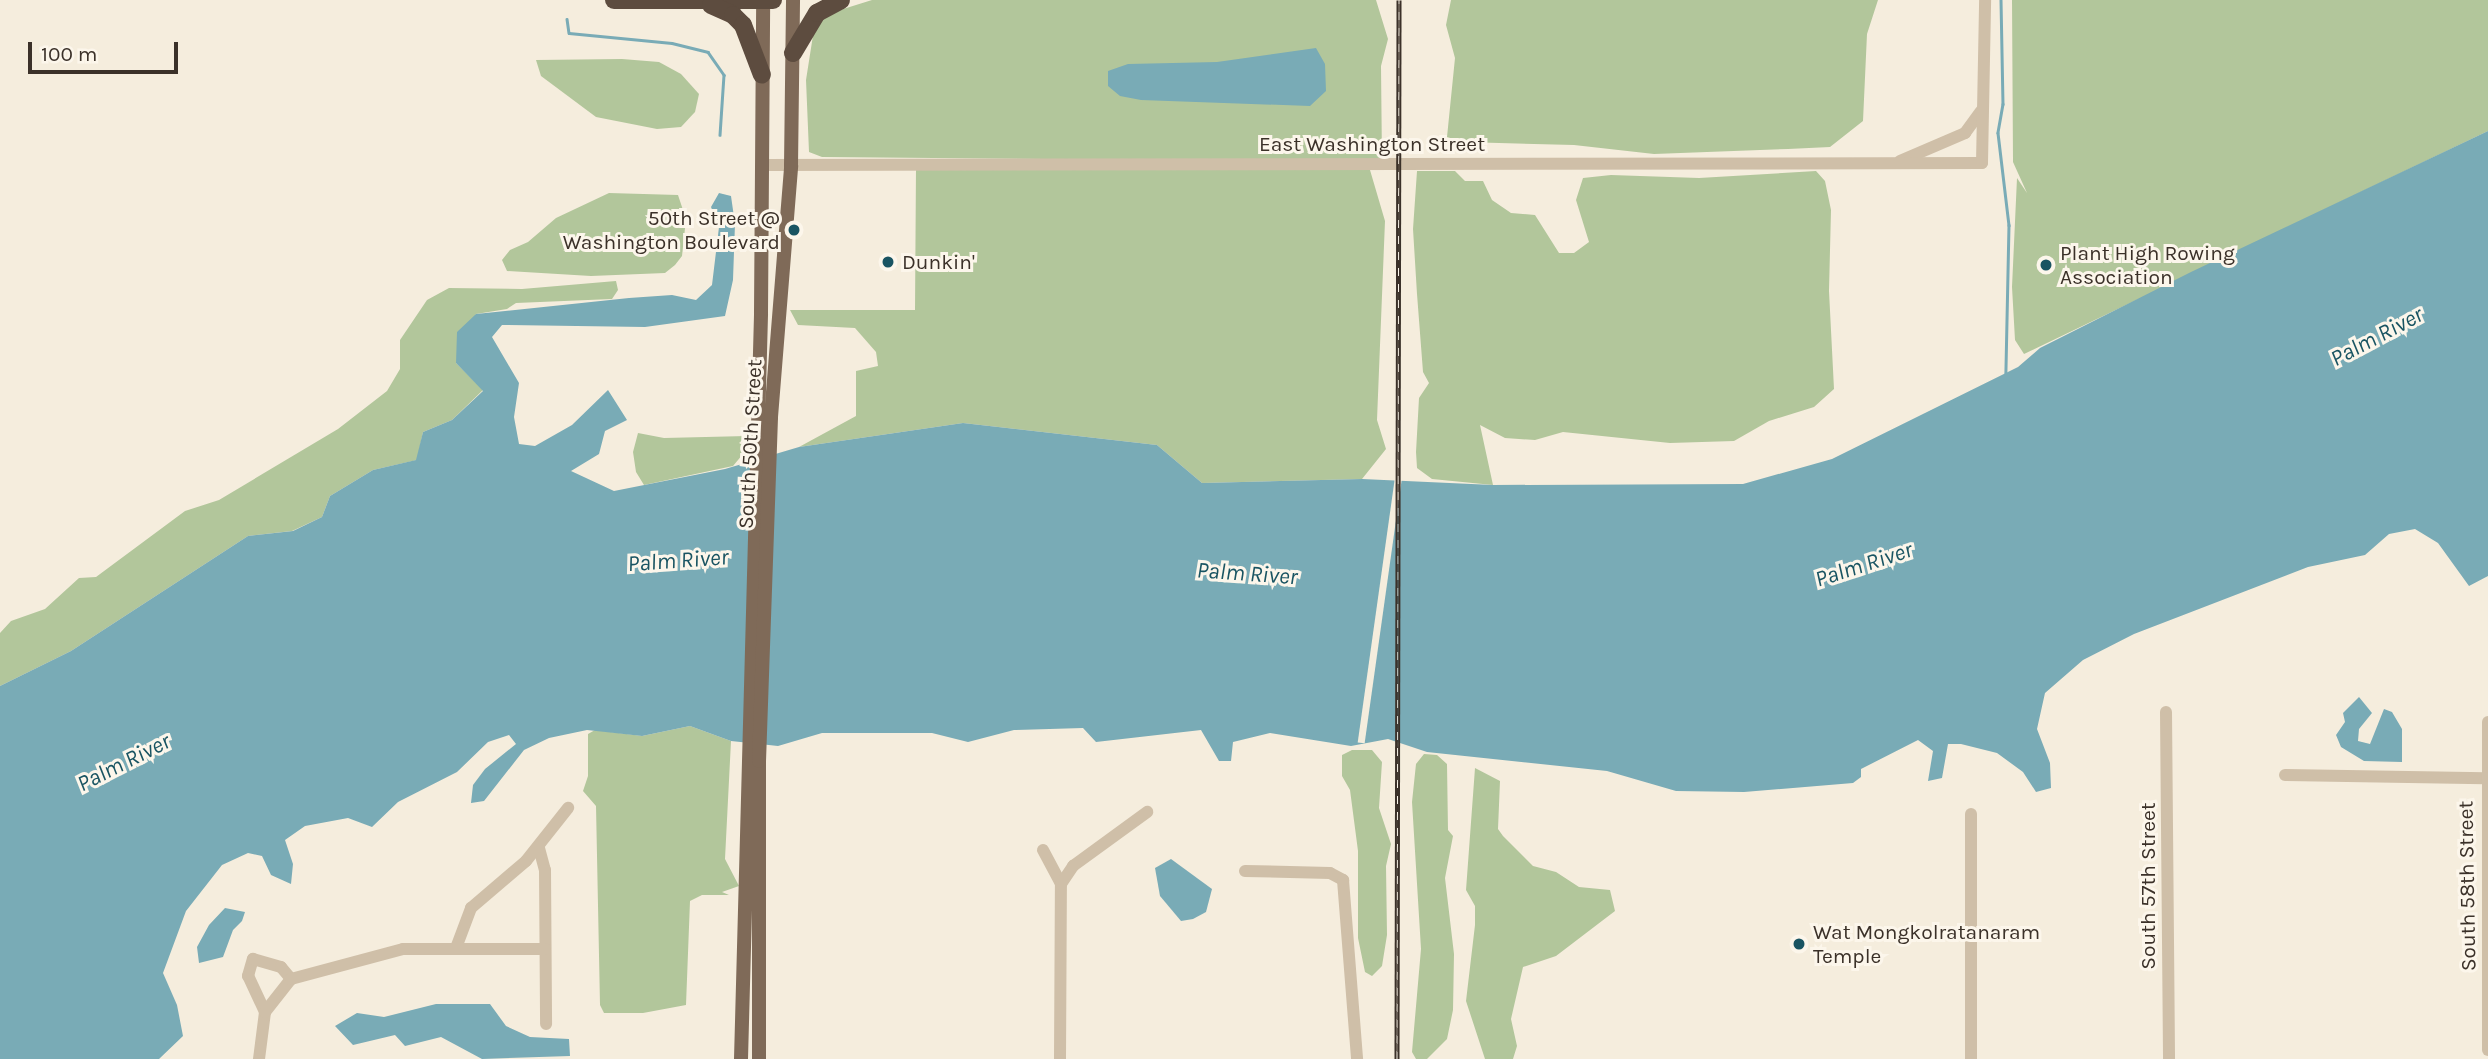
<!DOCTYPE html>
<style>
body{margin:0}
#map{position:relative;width:2488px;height:1059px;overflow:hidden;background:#f5eddd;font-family:Karla,sans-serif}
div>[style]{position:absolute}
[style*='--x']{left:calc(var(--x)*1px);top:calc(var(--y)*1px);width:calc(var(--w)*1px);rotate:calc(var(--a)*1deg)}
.green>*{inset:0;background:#b2c69b}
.water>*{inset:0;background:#79abb6}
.pier>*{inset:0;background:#f5eddd;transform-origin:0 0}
.stream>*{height:2.5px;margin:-1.25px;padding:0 1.25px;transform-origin:1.25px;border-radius:1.25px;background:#79abb6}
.minor>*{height:12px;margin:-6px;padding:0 6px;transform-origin:6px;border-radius:6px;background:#cfbfa8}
.major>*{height:14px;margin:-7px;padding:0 7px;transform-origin:7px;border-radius:7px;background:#7f6a58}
.highway>*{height:18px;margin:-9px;padding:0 9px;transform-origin:9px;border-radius:9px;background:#5d4c3f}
.rail>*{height:5px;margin-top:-2.5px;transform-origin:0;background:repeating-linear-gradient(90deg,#fcf6eb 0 8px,#3b3129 0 16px);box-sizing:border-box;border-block:2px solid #3b3129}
.dots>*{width:19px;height:19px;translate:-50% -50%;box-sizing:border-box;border:4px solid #fcf6eb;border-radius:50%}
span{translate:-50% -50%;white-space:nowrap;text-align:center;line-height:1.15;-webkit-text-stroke:6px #fcf6eb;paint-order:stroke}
.street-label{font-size:21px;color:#3b3129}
.poi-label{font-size:21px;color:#3b3129}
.right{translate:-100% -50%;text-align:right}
.left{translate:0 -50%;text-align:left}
.water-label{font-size:23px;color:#195462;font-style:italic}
.scale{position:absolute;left:28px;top:42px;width:150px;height:32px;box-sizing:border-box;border:4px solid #3b3129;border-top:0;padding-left:9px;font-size:21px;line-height:24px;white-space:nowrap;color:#3b3129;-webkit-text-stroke:5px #fcf6eb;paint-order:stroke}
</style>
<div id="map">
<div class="green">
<i style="clip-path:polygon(872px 0,1376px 0,1388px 39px,1381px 66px,1382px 162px,822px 157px,809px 152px,806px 80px,814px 29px,824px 15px)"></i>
<i style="clip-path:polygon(1451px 0,1878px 0,1867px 34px,1863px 121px,1830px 147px,1788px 149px,1654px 154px,1574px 145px,1463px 142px,1447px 137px,1455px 58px,1446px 25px)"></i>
<i style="clip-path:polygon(2012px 0,2488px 0,2488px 131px,2024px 354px,2015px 340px,2012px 287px,2017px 178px,2027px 193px,2013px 162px)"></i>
<i style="clip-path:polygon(622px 59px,659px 62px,681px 74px,699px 94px,695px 112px,681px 127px,657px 129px,596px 117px,541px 76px,536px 60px)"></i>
<i style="clip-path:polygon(916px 167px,1370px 170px,1385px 221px,1377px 420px,1386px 449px,1362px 479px,1202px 483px,1157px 445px,963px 423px,799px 447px,856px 416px,856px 371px,878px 366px,876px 352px,855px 328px,798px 325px,790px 310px,915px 310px)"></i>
<i style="clip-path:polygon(1417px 171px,1455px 171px,1465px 181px,1483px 181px,1492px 200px,1511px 213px,1535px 215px,1559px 253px,1574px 253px,1589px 242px,1576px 200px,1583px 178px,1611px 175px,1699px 178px,1816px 171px,1825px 181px,1831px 210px,1829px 291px,1834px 389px,1814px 407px,1769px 421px,1734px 441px,1670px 443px,1563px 432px,1535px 440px,1505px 438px,1480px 425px,1493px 485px,1432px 479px,1417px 468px,1416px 452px,1419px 398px,1429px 383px,1423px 372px,1417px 294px,1413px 229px)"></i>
<i style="clip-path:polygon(609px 193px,678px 195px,686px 219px,682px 256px,675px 265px,665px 273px,591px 276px,507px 271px,502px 260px,510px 250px,528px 242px,556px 218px)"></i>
<i style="clip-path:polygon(616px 281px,618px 290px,612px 299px,516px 303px,507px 309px,476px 314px,456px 363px,483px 390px,452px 420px,423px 432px,417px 460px,373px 470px,330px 496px,322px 517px,292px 531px,248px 536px,71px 651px,0 686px,0 633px,11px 621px,45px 609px,79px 578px,96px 577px,185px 511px,219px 500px,338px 429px,387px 391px,400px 369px,400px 340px,427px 300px,449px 288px,522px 289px)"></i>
<i style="clip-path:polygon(638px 433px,664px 438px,747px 436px,739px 443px,748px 448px,733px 466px,644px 485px,636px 472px,633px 452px)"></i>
<i style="clip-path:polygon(690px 726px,731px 741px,725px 859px,739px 886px,722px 892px,729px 895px,702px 895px,690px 901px,686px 1005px,643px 1013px,604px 1013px,600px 1005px,596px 806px,583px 791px,588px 776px,588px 734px,595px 730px,642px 736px)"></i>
<i style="clip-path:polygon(1352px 750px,1372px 750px,1382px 762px,1379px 808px,1391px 844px,1386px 866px,1387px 935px,1382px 966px,1372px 976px,1365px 972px,1358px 938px,1358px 851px,1350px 790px,1342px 776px,1342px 755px)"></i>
<i style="clip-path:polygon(1424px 754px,1437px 755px,1447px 764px,1448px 830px,1453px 836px,1445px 878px,1454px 954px,1453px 1010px,1447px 1039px,1427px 1059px,1416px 1059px,1412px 1052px,1421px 949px,1412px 802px,1416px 764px)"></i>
<i style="clip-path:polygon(1475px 768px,1500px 781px,1498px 829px,1503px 836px,1533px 866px,1556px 872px,1579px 887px,1610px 890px,1615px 911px,1556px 956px,1523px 967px,1511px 1019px,1517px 1046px,1513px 1059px,1485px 1059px,1466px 1001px,1475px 925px,1475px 906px,1466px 890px)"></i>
</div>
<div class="water">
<i style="clip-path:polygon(1316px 48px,1325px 64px,1326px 91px,1310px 106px,1141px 100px,1120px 96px,1108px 86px,1108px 71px,1128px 64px,1217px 62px)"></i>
<i style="clip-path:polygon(2488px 131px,2488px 576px,2469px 586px,2438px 543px,2415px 529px,2389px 534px,2365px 555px,2308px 567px,2134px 634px,2083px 660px,2045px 693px,2037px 729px,2050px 763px,2051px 788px,2036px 792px,2023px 772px,1997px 753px,1961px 744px,1948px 744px,1942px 778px,1928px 781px,1933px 751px,1918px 740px,1861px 769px,1861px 777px,1853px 783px,1744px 792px,1676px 791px,1607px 771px,1427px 752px,1388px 739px,1351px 746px,1270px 733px,1233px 742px,1231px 761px,1219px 761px,1201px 730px,1096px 742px,1083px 728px,1014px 730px,968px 742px,932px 733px,822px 733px,778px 746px,731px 741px,690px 726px,642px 736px,587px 730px,549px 738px,524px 750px,484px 801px,471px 803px,473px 785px,485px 769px,516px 744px,509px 735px,488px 742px,457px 772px,398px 802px,372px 827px,348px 818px,305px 826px,285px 840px,293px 864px,291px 884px,271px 875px,262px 856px,248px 853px,222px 865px,186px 911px,163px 973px,177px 1005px,183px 1036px,159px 1059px,0 1059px,0 686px,71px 651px,248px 536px,293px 531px,322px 517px,330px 496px,373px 470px,416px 460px,423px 432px,452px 420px,483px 391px,456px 363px,457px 332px,476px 314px,629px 298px,672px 295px,696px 300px,712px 285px,719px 227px,711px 207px,719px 193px,731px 196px,735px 224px,733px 280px,725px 316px,645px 327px,502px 325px,492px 337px,519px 383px,514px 417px,519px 444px,535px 446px,572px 425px,608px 390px,627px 420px,605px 431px,599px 454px,571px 471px,614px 491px,725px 469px,799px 447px,963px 423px,1157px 445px,1202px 483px,1362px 479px,1493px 485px,1743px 484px,1832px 459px,2018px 367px,2040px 348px,2191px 272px)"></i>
<i style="clip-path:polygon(2359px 697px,2372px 713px,2359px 729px,2358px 741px,2370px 744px,2384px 709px,2392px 712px,2402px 729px,2402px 762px,2364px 761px,2341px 747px,2336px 735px,2345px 722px,2343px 713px)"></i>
<i style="clip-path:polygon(1171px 859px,1212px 889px,1206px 912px,1193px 919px,1181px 921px,1160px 896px,1155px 868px)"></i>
<i style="clip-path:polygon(225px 908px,245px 912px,242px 921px,233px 930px,223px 957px,199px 963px,197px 947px,209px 925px)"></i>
<i style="clip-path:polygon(436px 1004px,490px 1004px,506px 1026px,530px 1037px,569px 1039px,570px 1056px,482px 1059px,441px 1037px,405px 1046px,395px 1035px,353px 1045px,335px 1026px,357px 1013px,384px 1017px)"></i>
</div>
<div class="pier">
<i style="left:1395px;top:477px;width:7px;height:268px;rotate:8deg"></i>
</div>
<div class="stream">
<i style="--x:2001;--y:0;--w:104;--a:88.9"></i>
<i style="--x:2003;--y:104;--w:29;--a:100"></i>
<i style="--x:1998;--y:133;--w:93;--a:83.2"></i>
<i style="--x:2009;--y:225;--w:148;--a:91.2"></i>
<i style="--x:567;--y:19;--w:14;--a:82"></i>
<i style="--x:569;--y:33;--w:103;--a:5.5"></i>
<i style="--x:672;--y:43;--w:37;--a:14"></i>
<i style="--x:708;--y:52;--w:28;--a:55"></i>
<i style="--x:724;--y:75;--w:60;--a:93.8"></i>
</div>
<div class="minor">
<i style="--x:1900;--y:161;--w:71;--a:-23.3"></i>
<i style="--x:1965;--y:133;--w:27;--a:-54"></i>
<i style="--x:762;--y:165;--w:1220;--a:-0.09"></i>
<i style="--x:1982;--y:163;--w:163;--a:-88.9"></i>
<i style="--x:2166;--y:712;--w:347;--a:89.5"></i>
<i style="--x:2488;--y:722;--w:328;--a:90"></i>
<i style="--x:2285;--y:775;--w:200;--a:0.9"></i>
<i style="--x:1971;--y:814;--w:245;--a:90"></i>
<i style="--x:539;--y:848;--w:23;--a:75"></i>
<i style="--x:545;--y:870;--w:154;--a:89.6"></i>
<i style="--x:1043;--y:850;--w:38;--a:62"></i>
<i style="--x:1245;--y:871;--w:85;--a:1.3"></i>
<i style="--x:1330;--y:873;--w:15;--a:28"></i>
<i style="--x:1343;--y:880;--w:180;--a:85.5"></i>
<i style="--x:456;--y:948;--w:43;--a:-69.4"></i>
<i style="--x:471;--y:908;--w:72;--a:-40.5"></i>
<i style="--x:526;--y:861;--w:68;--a:-51.6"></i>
<i style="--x:265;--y:1012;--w:40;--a:-115"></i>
<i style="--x:248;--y:976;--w:18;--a:-74"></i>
<i style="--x:253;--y:959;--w:29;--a:16"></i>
<i style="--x:281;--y:967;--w:16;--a:50"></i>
<i style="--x:259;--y:1059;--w:47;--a:-82.7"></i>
<i style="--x:265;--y:1012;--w:42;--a:-51.8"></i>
<i style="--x:291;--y:979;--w:116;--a:-15"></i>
<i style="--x:403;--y:949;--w:142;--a:0"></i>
<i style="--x:1060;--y:1059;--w:175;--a:-89.7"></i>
<i style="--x:1061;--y:884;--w:22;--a:-56"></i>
<i style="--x:1073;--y:866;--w:92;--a:-36.1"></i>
</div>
<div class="major">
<i style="--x:741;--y:1059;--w:746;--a:-88.46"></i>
<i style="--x:761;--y:313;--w:313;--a:-89.6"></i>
<i style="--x:759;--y:1059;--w:298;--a:-90"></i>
<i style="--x:759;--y:761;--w:344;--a:-88"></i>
<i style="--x:771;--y:417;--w:252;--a:-85.4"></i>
<i style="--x:791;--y:166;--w:166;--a:-89.3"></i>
</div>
<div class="highway">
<i style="--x:614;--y:0;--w:159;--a:0"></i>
<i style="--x:711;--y:5;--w:24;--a:24"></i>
<i style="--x:733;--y:15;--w:14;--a:45"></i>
<i style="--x:743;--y:25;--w:53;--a:69.2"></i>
<i style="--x:793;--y:53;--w:47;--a:-59"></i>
<i style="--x:817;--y:13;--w:27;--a:-28"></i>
</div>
<div class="rail">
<i style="--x:1397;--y:1059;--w:1059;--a:-89.89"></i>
</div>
<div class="dots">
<i style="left:794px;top:230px;background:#195462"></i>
<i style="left:888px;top:262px;background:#195462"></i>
<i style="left:2046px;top:265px;background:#195462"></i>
<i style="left:1799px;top:944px;background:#195462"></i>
</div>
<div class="street-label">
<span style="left:1372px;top:144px">East Washington Street</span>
<span style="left:750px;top:444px;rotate:-87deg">South 50th Street</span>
<span style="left:2148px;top:886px;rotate:-90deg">South 57th Street</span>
<span style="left:2467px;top:886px;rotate:-91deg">South 58th Street</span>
</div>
<div class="poi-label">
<span class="right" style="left:780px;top:230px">50th Street @<br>Washington Boulevard</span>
<span class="left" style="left:2060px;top:265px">Plant High Rowing<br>Association</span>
<span class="left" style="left:902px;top:262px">Dunkin'</span>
<span class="left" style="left:1813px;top:944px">Wat Mongkolratanaram<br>Temple</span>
</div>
<div class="water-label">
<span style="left:2377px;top:337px;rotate:-28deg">Palm River</span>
<span style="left:678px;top:561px;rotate:-4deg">Palm River</span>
<span style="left:1864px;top:565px;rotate:-18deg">Palm River</span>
<span style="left:1247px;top:574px;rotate:4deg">Palm River</span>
<span style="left:124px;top:763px;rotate:-27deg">Palm River</span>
</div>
<div class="scale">100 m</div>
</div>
